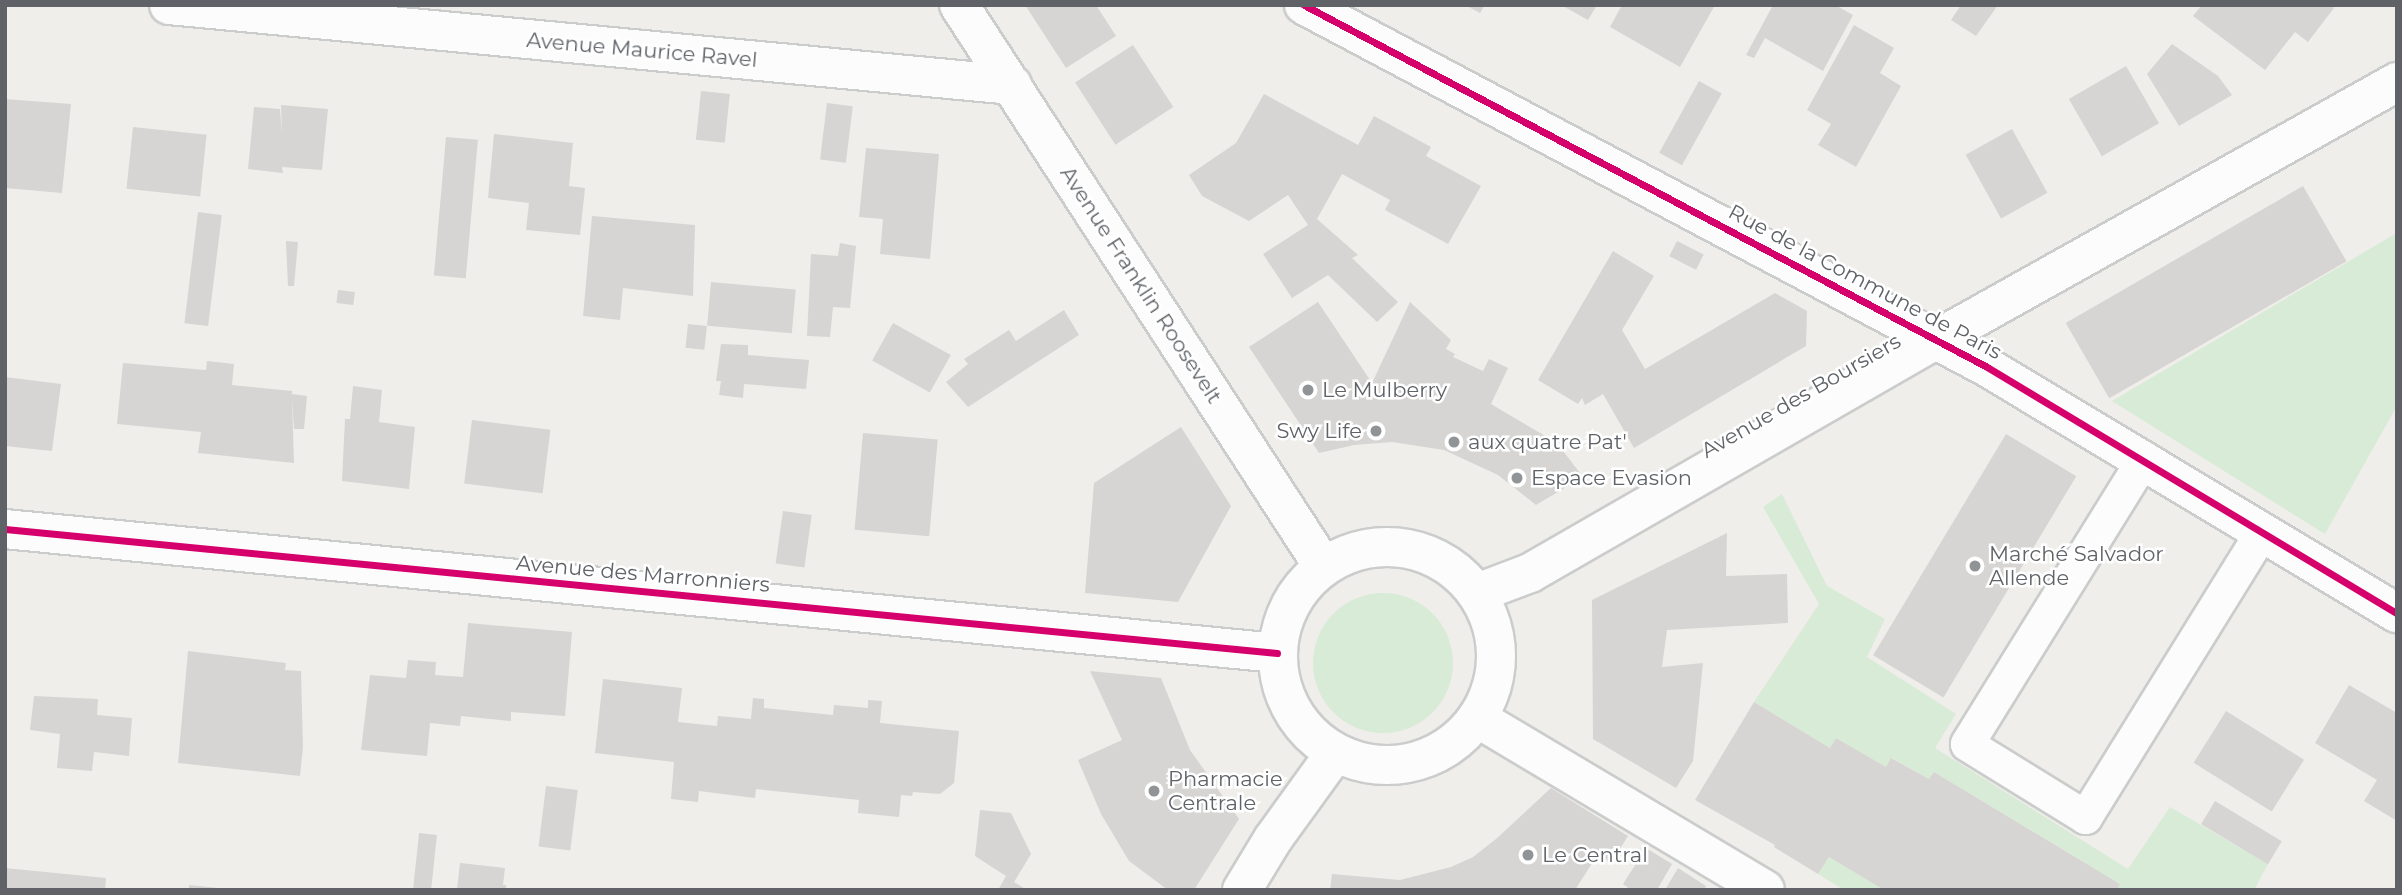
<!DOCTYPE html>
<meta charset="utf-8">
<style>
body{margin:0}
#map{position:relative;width:2402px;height:895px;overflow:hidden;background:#efeeea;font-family:Montserrat,sans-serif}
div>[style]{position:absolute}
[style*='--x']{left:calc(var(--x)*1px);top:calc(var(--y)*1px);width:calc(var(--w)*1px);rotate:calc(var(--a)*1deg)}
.green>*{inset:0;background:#d8ebd6}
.round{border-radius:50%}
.building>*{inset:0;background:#d6d5d3;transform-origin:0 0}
.roads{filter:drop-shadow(2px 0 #cbcccc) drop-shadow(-2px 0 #cbcccc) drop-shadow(0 2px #cbcccc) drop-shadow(0 -2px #cbcccc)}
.service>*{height:33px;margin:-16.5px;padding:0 16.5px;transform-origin:16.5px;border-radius:16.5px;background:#fdfcfc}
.minor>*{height:38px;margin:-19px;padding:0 19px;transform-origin:19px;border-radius:19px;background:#fdfcfc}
.tertiary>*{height:38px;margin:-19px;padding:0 19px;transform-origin:19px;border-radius:19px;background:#fdfcfc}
.tertiary>.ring{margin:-19px;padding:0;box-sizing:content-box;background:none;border:38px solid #fdfcfc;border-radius:50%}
.cycleway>*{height:7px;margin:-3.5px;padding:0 3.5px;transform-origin:3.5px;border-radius:3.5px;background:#d6006c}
.dots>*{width:19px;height:19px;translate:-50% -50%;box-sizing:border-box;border:4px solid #fff;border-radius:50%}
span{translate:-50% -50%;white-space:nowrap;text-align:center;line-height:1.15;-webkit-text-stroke:5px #fff;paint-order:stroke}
.street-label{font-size:21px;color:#5f6368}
.poi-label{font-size:21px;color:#5f6368}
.left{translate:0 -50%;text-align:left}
.right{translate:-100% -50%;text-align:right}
.frame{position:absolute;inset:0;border:7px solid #5f6368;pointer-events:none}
</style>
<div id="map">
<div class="green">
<i style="clip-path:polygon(2395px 234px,2397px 406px,2325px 534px,2112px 401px)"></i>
<i style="clip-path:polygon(1782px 494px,1827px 586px,1885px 619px,1867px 657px,1956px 714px,1935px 748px,2128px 869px,2170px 807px,2268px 864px,2254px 890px,2117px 890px,2120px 884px,1934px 772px,1929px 779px,1892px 758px,1886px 767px,1836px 738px,1830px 748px,1754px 702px,1819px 604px,1763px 507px)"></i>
<i class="round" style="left:1313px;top:593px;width:140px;height:140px"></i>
<i style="clip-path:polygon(1829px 857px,1884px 890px,1844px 890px,1818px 874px)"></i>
</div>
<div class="building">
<i style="clip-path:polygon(1025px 5px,1096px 5px,1116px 36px,1066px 68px)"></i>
<i style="clip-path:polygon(1465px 5px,1485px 5px,1480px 13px)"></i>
<i style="clip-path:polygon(1561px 5px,1597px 5px,1588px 20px)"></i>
<i style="clip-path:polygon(1622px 5px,1715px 5px,1680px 67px,1610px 27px)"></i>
<i style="clip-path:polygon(1773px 5px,1835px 5px,1853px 15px,1823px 71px,1765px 38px,1754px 58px,1746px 55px)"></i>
<i style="clip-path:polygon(1961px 5px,1998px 5px,1976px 36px,1951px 20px)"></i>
<i style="clip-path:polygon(2202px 5px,2331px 5px,2334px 8px,2308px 42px,2295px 32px,2265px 70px,2193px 16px)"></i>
<i style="clip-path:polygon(1854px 25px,1894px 48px,1880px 73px,1901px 86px,1856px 167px,1818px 145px,1831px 124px,1807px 110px)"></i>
<i style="clip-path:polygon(2172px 44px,2218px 76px,2232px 95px,2179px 126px,2147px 74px)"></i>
<i style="left:1133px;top:45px;width:74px;height:69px;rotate:57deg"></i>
<i style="left:2126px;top:66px;width:66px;height:66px;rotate:60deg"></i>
<i style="left:1699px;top:81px;width:26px;height:82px;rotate:29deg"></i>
<i style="left:701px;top:91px;width:29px;height:49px;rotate:6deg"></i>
<i style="clip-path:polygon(1264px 94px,1358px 145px,1374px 116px,1431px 147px,1426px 156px,1481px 186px,1448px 244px,1385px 210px,1390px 200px,1342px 174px,1317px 219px,1358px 255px,1352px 258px,1398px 302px,1377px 322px,1328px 275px,1292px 298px,1263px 254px,1308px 225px,1288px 195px,1249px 221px,1202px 196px,1189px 175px,1236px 143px)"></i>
<i style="clip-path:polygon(5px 99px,71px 104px,62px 193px,5px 188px)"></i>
<i style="left:827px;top:103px;width:26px;height:57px;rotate:7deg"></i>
<i style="clip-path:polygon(281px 105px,328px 109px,322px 170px,282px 167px,283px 173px,248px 169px,254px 107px,280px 109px,282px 135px)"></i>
<i style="left:133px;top:127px;width:74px;height:62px;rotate:6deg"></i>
<i style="left:2012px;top:129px;width:73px;height:53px;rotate:61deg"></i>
<i style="clip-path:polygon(494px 134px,573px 143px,569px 186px,585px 188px,580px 235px,526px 230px,529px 203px,488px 198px)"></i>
<i style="left:446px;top:137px;width:32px;height:139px;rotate:5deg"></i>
<i style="clip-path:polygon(866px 148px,939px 154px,930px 259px,880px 254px,883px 219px,859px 217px)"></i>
<i style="left:2303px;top:186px;width:87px;height:274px;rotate:60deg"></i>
<i style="left:198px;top:212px;width:24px;height:112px;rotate:7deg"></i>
<i style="clip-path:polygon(592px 216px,695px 225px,693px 296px,623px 288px,620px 320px,583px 316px)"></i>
<i style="clip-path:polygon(286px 241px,298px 242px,294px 286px,288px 286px)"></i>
<i style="left:1677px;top:241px;width:30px;height:17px;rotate:27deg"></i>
<i style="clip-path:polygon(840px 243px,856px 246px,850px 308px,833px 307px,830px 337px,807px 336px,811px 254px,838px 256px)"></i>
<i style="clip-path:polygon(1613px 251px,1654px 276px,1622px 330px,1645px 369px,1775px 293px,1807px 311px,1806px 346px,1634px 448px,1603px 394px,1585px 405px,1582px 398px,1578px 404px,1538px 380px)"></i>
<i style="left:711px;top:282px;width:85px;height:44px;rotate:5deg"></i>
<i style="left:338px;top:290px;width:17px;height:13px;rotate:7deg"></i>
<i style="clip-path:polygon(1318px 302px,1372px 383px,1410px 302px,1451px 340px,1446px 349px,1455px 354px,1453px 357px,1483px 371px,1489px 359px,1508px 368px,1491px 404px,1557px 443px,1583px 477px,1536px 505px,1498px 475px,1444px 450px,1392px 442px,1354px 445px,1319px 453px,1249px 347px)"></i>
<i style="clip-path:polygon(1064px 310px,1079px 335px,968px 407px,946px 382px,968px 364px,964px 359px,1009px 330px,1016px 341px)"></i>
<i style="left:893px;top:323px;width:66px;height:43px;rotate:29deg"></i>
<i style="left:688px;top:324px;width:19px;height:24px;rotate:6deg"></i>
<i style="clip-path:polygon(721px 344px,748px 345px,748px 355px,809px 360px,806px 389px,744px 384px,743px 398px,719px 395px,721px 381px,716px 381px)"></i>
<i style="clip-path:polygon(207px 361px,234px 364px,232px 385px,292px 391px,292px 394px,307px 396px,304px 429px,294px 429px,292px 398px,294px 463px,198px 453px,201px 432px,117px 424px,123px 363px,206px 370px)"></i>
<i style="clip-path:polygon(5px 377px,61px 384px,52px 451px,5px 446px)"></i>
<i style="clip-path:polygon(353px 386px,382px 390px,379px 422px,415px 427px,409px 489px,342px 481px,345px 419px,350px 419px)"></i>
<i style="left:472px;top:420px;width:79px;height:64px;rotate:7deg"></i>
<i style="clip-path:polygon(1181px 427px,1231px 506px,1178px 602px,1085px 593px,1094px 483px)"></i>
<i style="left:863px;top:433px;width:75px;height:97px;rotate:5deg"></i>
<i style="left:2006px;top:434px;width:82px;height:258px;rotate:31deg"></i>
<i style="left:783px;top:511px;width:29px;height:53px;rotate:8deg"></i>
<i style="clip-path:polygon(1727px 533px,1726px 576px,1787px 574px,1788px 623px,1667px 630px,1662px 667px,1703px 663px,1693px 761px,1676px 788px,1593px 739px,1592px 600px)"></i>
<i style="clip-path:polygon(468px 623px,572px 632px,565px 716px,511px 712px,511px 721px,461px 716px,460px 726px,430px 723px,427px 756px,361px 750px,370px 675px,406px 678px,408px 660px,436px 662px,435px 675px,463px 677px)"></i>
<i style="clip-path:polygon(188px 651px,286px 663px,285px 670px,301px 671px,303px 747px,300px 776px,178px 763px)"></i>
<i style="clip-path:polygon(1090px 671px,1161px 678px,1190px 750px,1239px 819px,1194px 890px,1168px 890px,1129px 861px,1101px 814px,1078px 760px,1122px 740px)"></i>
<i style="clip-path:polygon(603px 679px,682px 688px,678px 722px,717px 726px,718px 716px,751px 719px,753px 698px,764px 699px,764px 708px,833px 715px,834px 705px,868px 708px,868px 700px,882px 701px,880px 723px,959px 731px,954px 783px,940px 794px,913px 792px,912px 796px,901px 795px,899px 817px,858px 813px,859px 800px,756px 789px,755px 798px,699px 791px,698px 802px,671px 799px,674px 762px,595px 753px)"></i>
<i style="clip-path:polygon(2349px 685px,2397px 713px,2397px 821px,2364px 801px,2377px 780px,2315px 743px)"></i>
<i style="clip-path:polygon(34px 696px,98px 699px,97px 715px,132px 718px,129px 756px,94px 752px,92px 771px,57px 768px,60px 734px,30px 730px)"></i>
<i style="clip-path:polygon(1754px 702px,1830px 748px,1836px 738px,1886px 767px,1891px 758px,1929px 779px,1934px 772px,2120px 884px,2117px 890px,1884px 890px,1829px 857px,1818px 874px,1774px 847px,1775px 845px,1695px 800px)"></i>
<i style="left:2226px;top:711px;width:92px;height:61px;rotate:32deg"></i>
<i style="left:546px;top:786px;width:32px;height:61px;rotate:7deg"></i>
<i style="clip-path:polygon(1551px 788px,1628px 836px,1611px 863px,1598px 854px,1575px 890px,1330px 890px,1332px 874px,1400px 880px,1451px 867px,1473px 857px,1496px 839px)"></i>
<i style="left:2215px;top:801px;width:78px;height:27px;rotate:31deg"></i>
<i style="clip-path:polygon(980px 810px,1011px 813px,1031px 854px,1014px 882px,1027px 890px,998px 890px,1006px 876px,975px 856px)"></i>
<i style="left:419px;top:833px;width:18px;height:57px;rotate:6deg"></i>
<i style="clip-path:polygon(1646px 848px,1672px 864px,1657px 890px,1631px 890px,1623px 884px)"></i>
<i style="clip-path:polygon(460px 863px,505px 868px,503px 885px,506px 885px,506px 890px,457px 890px)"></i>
<i style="clip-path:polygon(5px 868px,106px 878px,105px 890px,5px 890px)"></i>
<i style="clip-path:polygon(1678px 868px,1706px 886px,1704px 890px,1665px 890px)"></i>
<i style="clip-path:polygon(189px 885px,218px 888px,218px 890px,189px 890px)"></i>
</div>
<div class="roads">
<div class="service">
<i style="--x:2144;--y:458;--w:336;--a:121.8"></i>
<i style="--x:1967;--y:744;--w:139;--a:31.7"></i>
<i style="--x:2085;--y:817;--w:335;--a:-58.2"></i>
</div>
<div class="minor">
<i style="--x:169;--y:5;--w:847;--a:5.42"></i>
<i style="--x:1304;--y:5;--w:773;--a:27.92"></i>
<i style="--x:1987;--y:367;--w:478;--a:31"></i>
<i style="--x:5;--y:529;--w:1278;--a:5.57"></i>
<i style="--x:1477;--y:593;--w:57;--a:-20.7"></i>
<i style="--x:1530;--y:573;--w:469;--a:-29.9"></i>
<i style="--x:1937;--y:339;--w:527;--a:-29.19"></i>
<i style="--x:1242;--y:890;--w:60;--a:-58.7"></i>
<i style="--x:1273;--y:839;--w:106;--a:-54.2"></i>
</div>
<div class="tertiary">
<i style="--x:959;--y:5;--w:669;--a:57.02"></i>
<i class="ring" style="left:1278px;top:547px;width:180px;height:180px"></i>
<i style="--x:1477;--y:718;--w:335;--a:30.8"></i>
</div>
</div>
<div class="cycleway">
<i style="--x:1304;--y:5;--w:773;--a:27.92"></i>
<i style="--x:1987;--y:367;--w:478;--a:31"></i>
<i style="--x:5;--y:529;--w:1278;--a:5.57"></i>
</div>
<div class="dots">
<i style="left:1308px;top:390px;background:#919496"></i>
<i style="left:1376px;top:431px;background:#919496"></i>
<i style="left:1454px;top:442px;background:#919496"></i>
<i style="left:1517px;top:478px;background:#919496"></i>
<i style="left:1975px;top:566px;background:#919496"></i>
<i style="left:1154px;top:791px;background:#919496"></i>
<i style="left:1528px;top:855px;background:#919496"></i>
</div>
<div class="street-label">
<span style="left:642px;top:50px;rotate:5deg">Avenue Maurice Ravel</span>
<span style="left:1865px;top:282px;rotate:28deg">Rue de la Commune de Paris</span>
<span style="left:1141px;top:285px;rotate:57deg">Avenue Franklin Roosevelt</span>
<span style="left:1801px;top:396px;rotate:-30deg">Avenue des Boursiers</span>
<span style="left:643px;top:574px;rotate:5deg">Avenue des Marronniers</span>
</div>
<div class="poi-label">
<span class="left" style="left:1322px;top:390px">Le Mulberry</span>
<span class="right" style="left:1362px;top:431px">Swy Life</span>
<span class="left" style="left:1468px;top:442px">aux quatre Pat'</span>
<span class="left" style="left:1531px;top:478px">Espace Evasion</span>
<span class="left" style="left:1989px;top:566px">Marché Salvador<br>Allende</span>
<span class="left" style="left:1168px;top:791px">Pharmacie<br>Centrale</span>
<span class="left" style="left:1542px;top:855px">Le Central</span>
</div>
<div class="frame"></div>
</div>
